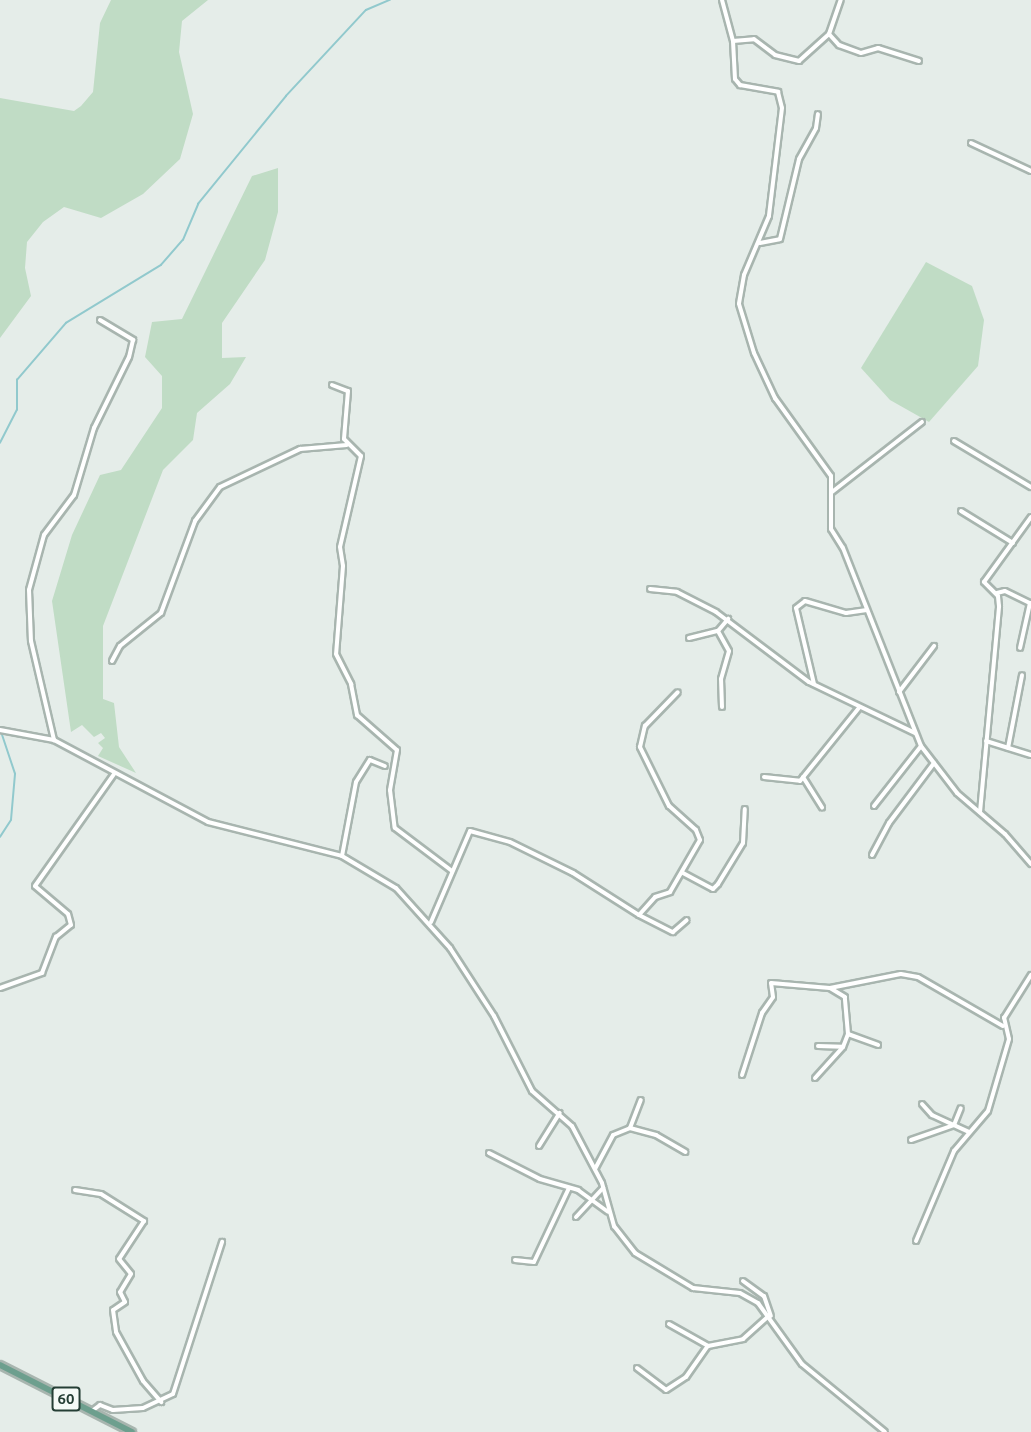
<!DOCTYPE html>
<style>
body{margin:0}
#map{position:relative;width:1031px;height:1432px;overflow:hidden;background:#e5ede9;font-family:Ubuntu,sans-serif}
div>[style]{position:absolute}
[style*='--x']{left:calc(var(--x)*1px);top:calc(var(--y)*1px);width:calc(var(--w)*1px);rotate:calc(var(--a)*1deg)}
.green>*{inset:0;background:#c0dcc5}
.stream>*{height:1.5px;margin:-0.75px;padding:0 0.75px;transform-origin:0.75px;border-radius:0.75px;background:#91c9cd}
.roads{filter:drop-shadow(2px 0 #a8b5af) drop-shadow(-2px 0 #a8b5af) drop-shadow(0 2px #a8b5af) drop-shadow(0 -2px #a8b5af)}
.street>*{height:4px;margin:-2px;padding:0 2px;transform-origin:2px;border-radius:2px;background:#fff}
.primary>*{height:6px;margin:-3px;padding:0 3px;transform-origin:3px;border-radius:3px;background:#6d9f8e}
span{translate:-50% -50%;white-space:nowrap;text-align:center;line-height:1.15;-webkit-text-stroke:4.5px #f5faf7;paint-order:stroke}
.shield-label span{padding:2px 4px;background:#f5faf7;border:2px solid;border-radius:4px;-webkit-text-stroke-width:0}
.shield-label{font-size:15px;color:#253e35;font-weight:700}
</style>
<div id="map">
<div class="green">
<i style="clip-path:polygon(111px 0,208px 0,182px 21px,179px 52px,193px 114px,180px 159px,143px 194px,101px 218px,64px 207px,43px 222px,27px 242px,25px 268px,31px 296px,0 338px,0 98px,74px 111px,81px 106px,93px 92px,100px 23px)"></i>
<i style="clip-path:polygon(278px 168px,278px 212px,265px 260px,222px 323px,222px 358px,246px 357px,230px 384px,197px 413px,193px 440px,163px 470px,103px 626px,103px 699px,114px 703px,119px 747px,136px 773px,98px 756px,103px 748px,98px 743px,105px 738px,101px 733px,94px 737px,82px 725px,71px 732px,52px 601px,72px 535px,100px 475px,121px 470px,162px 408px,162px 376px,145px 357px,152px 322px,182px 319px,252px 176px)"></i>
<i style="clip-path:polygon(926px 262px,972px 286px,984px 320px,978px 366px,929px 422px,890px 400px,861px 368px)"></i>
</div>
<div class="stream">
<i style="--x:0;--y:443;--w:37;--a:-63"></i>
<i style="--x:17;--y:410;--w:30;--a:-90"></i>
<i style="--x:17;--y:380;--w:75;--a:-49.3"></i>
<i style="--x:66;--y:323;--w:111;--a:-31.4"></i>
<i style="--x:161;--y:265;--w:33;--a:-49"></i>
<i style="--x:183;--y:240;--w:39;--a:-67"></i>
<i style="--x:198;--y:204;--w:139;--a:-50.8"></i>
<i style="--x:286;--y:96;--w:117;--a:-47.1"></i>
<i style="--x:366;--y:10;--w:26;--a:-23"></i>
<i style="--x:0;--y:837;--w:20;--a:-57"></i>
<i style="--x:11;--y:820;--w:46;--a:-85"></i>
<i style="--x:15;--y:774;--w:44;--a:-108.4"></i>
</div>
<div class="roads">
<div class="street">
<i style="--x:722;--y:0;--w:42;--a:75"></i>
<i style="--x:733;--y:41;--w:38;--a:87"></i>
<i style="--x:735;--y:79;--w:8;--a:50"></i>
<i style="--x:740;--y:85;--w:39;--a:10"></i>
<i style="--x:778;--y:92;--w:16;--a:76"></i>
<i style="--x:782;--y:108;--w:109;--a:96.9"></i>
<i style="--x:769;--y:216;--w:64;--a:113"></i>
<i style="--x:744;--y:275;--w:29;--a:100"></i>
<i style="--x:739;--y:304;--w:51;--a:73"></i>
<i style="--x:754;--y:353;--w:50;--a:65"></i>
<i style="--x:775;--y:398;--w:96;--a:54.3"></i>
<i style="--x:831;--y:476;--w:53;--a:90"></i>
<i style="--x:831;--y:529;--w:22;--a:58"></i>
<i style="--x:843;--y:548;--w:213;--a:68.5"></i>
<i style="--x:921;--y:746;--w:59;--a:52.5"></i>
<i style="--x:957;--y:793;--w:63;--a:40.5"></i>
<i style="--x:1005;--y:834;--w:40;--a:49"></i>
<i style="--x:829;--y:34;--w:15;--a:48"></i>
<i style="--x:839;--y:45;--w:23;--a:20"></i>
<i style="--x:861;--y:53;--w:18;--a:-16"></i>
<i style="--x:878;--y:48;--w:43;--a:17.6"></i>
<i style="--x:733;--y:41;--w:21;--a:-5"></i>
<i style="--x:754;--y:39;--w:26;--a:37"></i>
<i style="--x:775;--y:55;--w:25;--a:14"></i>
<i style="--x:799;--y:61;--w:40;--a:-42"></i>
<i style="--x:829;--y:34;--w:36;--a:-71"></i>
<i style="--x:971;--y:143;--w:66;--a:25"></i>
<i style="--x:760;--y:243;--w:20;--a:-11"></i>
<i style="--x:780;--y:239;--w:82;--a:-76.6"></i>
<i style="--x:799;--y:159;--w:35;--a:-61"></i>
<i style="--x:816;--y:128;--w:14;--a:-82"></i>
<i style="--x:100;--y:320;--w:39;--a:31"></i>
<i style="--x:133;--y:340;--w:17;--a:103"></i>
<i style="--x:129;--y:357;--w:79;--a:116.2"></i>
<i style="--x:94;--y:428;--w:70;--a:106.6"></i>
<i style="--x:74;--y:495;--w:50;--a:126.9"></i>
<i style="--x:44;--y:535;--w:57;--a:105.3"></i>
<i style="--x:29;--y:590;--w:51;--a:87.8"></i>
<i style="--x:31;--y:641;--w:102;--a:76.9"></i>
<i style="--x:54;--y:740;--w:174;--a:28"></i>
<i style="--x:208;--y:822;--w:138;--a:14.2"></i>
<i style="--x:342;--y:856;--w:63;--a:30.7"></i>
<i style="--x:396;--y:888;--w:81;--a:48"></i>
<i style="--x:450;--y:948;--w:81;--a:57.1"></i>
<i style="--x:494;--y:1016;--w:84;--a:63.1"></i>
<i style="--x:532;--y:1091;--w:53;--a:41.2"></i>
<i style="--x:572;--y:1126;--w:64;--a:62.2"></i>
<i style="--x:602;--y:1183;--w:45;--a:74.4"></i>
<i style="--x:614;--y:1226;--w:34;--a:52"></i>
<i style="--x:635;--y:1253;--w:68;--a:31.1"></i>
<i style="--x:693;--y:1288;--w:47;--a:6.1"></i>
<i style="--x:740;--y:1293;--w:21;--a:29"></i>
<i style="--x:758;--y:1303;--w:75;--a:54.2"></i>
<i style="--x:802;--y:1364;--w:107;--a:39.3"></i>
<i style="--x:332;--y:385;--w:17;--a:21"></i>
<i style="--x:348;--y:391;--w:48;--a:94.8"></i>
<i style="--x:344;--y:439;--w:24;--a:45"></i>
<i style="--x:361;--y:456;--w:93;--a:103"></i>
<i style="--x:340;--y:547;--w:19;--a:81"></i>
<i style="--x:343;--y:566;--w:88;--a:94.5"></i>
<i style="--x:336;--y:654;--w:34;--a:63"></i>
<i style="--x:351;--y:684;--w:32;--a:79"></i>
<i style="--x:357;--y:715;--w:53;--a:41.2"></i>
<i style="--x:397;--y:750;--w:41;--a:99.9"></i>
<i style="--x:390;--y:790;--w:38;--a:83"></i>
<i style="--x:395;--y:828;--w:71;--a:37"></i>
<i style="--x:954;--y:441;--w:90;--a:30.9"></i>
<i style="--x:832;--y:492;--w:114;--a:-37.9"></i>
<i style="--x:961;--y:511;--w:61;--a:31.6"></i>
<i style="--x:650;--y:589;--w:27;--a:6"></i>
<i style="--x:677;--y:592;--w:44;--a:27.1"></i>
<i style="--x:716;--y:612;--w:116;--a:37"></i>
<i style="--x:809;--y:682;--w:118;--a:25.7"></i>
<i style="--x:997;--y:593;--w:8;--a:-14"></i>
<i style="--x:1005;--y:591;--w:28;--a:26"></i>
<i style="--x:1030;--y:603;--w:46;--a:102.5"></i>
<i style="--x:689;--y:638;--w:30;--a:-14"></i>
<i style="--x:112;--y:661;--w:17;--a:-62"></i>
<i style="--x:120;--y:646;--w:53;--a:-38.8"></i>
<i style="--x:161;--y:613;--w:98;--a:-69.7"></i>
<i style="--x:195;--y:521;--w:42;--a:-53.7"></i>
<i style="--x:220;--y:487;--w:89;--a:-25.4"></i>
<i style="--x:300;--y:449;--w:47;--a:-4.9"></i>
<i style="--x:814;--y:684;--w:78;--a:-103.3"></i>
<i style="--x:796;--y:608;--w:11;--a:-38"></i>
<i style="--x:805;--y:601;--w:43;--a:16.3"></i>
<i style="--x:846;--y:613;--w:21;--a:-8"></i>
<i style="--x:899;--y:692;--w:58;--a:-52.7"></i>
<i style="--x:722;--y:707;--w:28;--a:-92"></i>
<i style="--x:721;--y:679;--w:29;--a:-74"></i>
<i style="--x:729;--y:651;--w:23;--a:-119"></i>
<i style="--x:718;--y:631;--w:16;--a:-50"></i>
<i style="--x:0;--y:730;--w:55;--a:10.5"></i>
<i style="--x:986;--y:741;--w:47;--a:17.3"></i>
<i style="--x:1008;--y:748;--w:74;--a:-79.1"></i>
<i style="--x:764;--y:777;--w:36;--a:6"></i>
<i style="--x:800;--y:781;--w:94;--a:-51.1"></i>
<i style="--x:803;--y:777;--w:36;--a:58"></i>
<i style="--x:874;--y:806;--w:76;--a:-51.9"></i>
<i style="--x:980;--y:812;--w:207;--a:-84.7"></i>
<i style="--x:999;--y:606;--w:10;--a:-96"></i>
<i style="--x:998;--y:596;--w:20;--a:-135"></i>
<i style="--x:984;--y:582;--w:80;--a:-54.1"></i>
<i style="--x:872;--y:855;--w:36;--a:-62"></i>
<i style="--x:889;--y:823;--w:75;--a:-53.1"></i>
<i style="--x:342;--y:856;--w:75;--a:-79.3"></i>
<i style="--x:356;--y:782;--w:26;--a:-58"></i>
<i style="--x:370;--y:760;--w:16;--a:22"></i>
<i style="--x:683;--y:873;--w:34;--a:28"></i>
<i style="--x:713;--y:889;--w:7;--a:-45"></i>
<i style="--x:718;--y:884;--w:48;--a:-58.6"></i>
<i style="--x:743;--y:843;--w:34;--a:-87"></i>
<i style="--x:639;--y:915;--w:38;--a:27"></i>
<i style="--x:673;--y:932;--w:18;--a:-41"></i>
<i style="--x:431;--y:922;--w:99;--a:-66.8"></i>
<i style="--x:470;--y:831;--w:41;--a:15.4"></i>
<i style="--x:510;--y:842;--w:70;--a:26.2"></i>
<i style="--x:573;--y:873;--w:78;--a:32.5"></i>
<i style="--x:639;--y:915;--w:24;--a:-48"></i>
<i style="--x:655;--y:897;--w:16;--a:-18"></i>
<i style="--x:670;--y:892;--w:60;--a:-60"></i>
<i style="--x:700;--y:840;--w:11;--a:-112"></i>
<i style="--x:696;--y:830;--w:36;--a:-138"></i>
<i style="--x:669;--y:806;--w:66;--a:-116.2"></i>
<i style="--x:640;--y:747;--w:22;--a:-77"></i>
<i style="--x:645;--y:726;--w:47;--a:-45.9"></i>
<i style="--x:0;--y:988;--w:45;--a:-19.7"></i>
<i style="--x:42;--y:973;--w:39;--a:-69"></i>
<i style="--x:56;--y:937;--w:19;--a:-39"></i>
<i style="--x:71;--y:925;--w:11;--a:-105"></i>
<i style="--x:68;--y:914;--w:43;--a:-139.7"></i>
<i style="--x:35;--y:886;--w:137;--a:-54.8"></i>
<i style="--x:848;--y:1034;--w:32;--a:20"></i>
<i style="--x:818;--y:1046;--w:24;--a:2"></i>
<i style="--x:742;--y:1075;--w:65;--a:-72.1"></i>
<i style="--x:762;--y:1013;--w:19;--a:-55"></i>
<i style="--x:773;--y:997;--w:14;--a:-98"></i>
<i style="--x:771;--y:983;--w:59;--a:4.8"></i>
<i style="--x:830;--y:988;--w:72;--a:-11.2"></i>
<i style="--x:901;--y:974;--w:17;--a:10"></i>
<i style="--x:918;--y:977;--w:98;--a:30"></i>
<i style="--x:815;--y:1078;--w:42;--a:-47.9"></i>
<i style="--x:843;--y:1047;--w:14;--a:-69"></i>
<i style="--x:848;--y:1034;--w:37;--a:-95"></i>
<i style="--x:845;--y:997;--w:17;--a:-149"></i>
<i style="--x:922;--y:1104;--w:15;--a:48"></i>
<i style="--x:932;--y:1115;--w:41;--a:24.7"></i>
<i style="--x:630;--y:1128;--w:30;--a:-69"></i>
<i style="--x:911;--y:1140;--w:46;--a:-19.2"></i>
<i style="--x:954;--y:1125;--w:18;--a:-68"></i>
<i style="--x:539;--y:1146;--w:39;--a:-58"></i>
<i style="--x:489;--y:1153;--w:57;--a:27"></i>
<i style="--x:540;--y:1179;--w:40;--a:16"></i>
<i style="--x:578;--y:1190;--w:37;--a:36"></i>
<i style="--x:595;--y:1169;--w:38;--a:-62"></i>
<i style="--x:613;--y:1135;--w:18;--a:-22"></i>
<i style="--x:630;--y:1128;--w:27;--a:15"></i>
<i style="--x:656;--y:1135;--w:34;--a:30"></i>
<i style="--x:75;--y:1190;--w:26;--a:9"></i>
<i style="--x:101;--y:1194;--w:51;--a:32.1"></i>
<i style="--x:144;--y:1221;--w:45;--a:123.3"></i>
<i style="--x:119;--y:1259;--w:19;--a:51"></i>
<i style="--x:131;--y:1274;--w:21;--a:121"></i>
<i style="--x:120;--y:1292;--w:11;--a:63"></i>
<i style="--x:125;--y:1302;--w:14;--a:146"></i>
<i style="--x:113;--y:1310;--w:22;--a:82"></i>
<i style="--x:116;--y:1332;--w:56;--a:61.1"></i>
<i style="--x:143;--y:1381;--w:28;--a:49"></i>
<i style="--x:576;--y:1217;--w:40;--a:-47"></i>
<i style="--x:916;--y:1241;--w:98;--a:-67.1"></i>
<i style="--x:954;--y:1151;--w:52;--a:-49.6"></i>
<i style="--x:988;--y:1111;--w:75;--a:-73.7"></i>
<i style="--x:1009;--y:1039;--w:22;--a:-103"></i>
<i style="--x:1004;--y:1018;--w:51;--a:-57.9"></i>
<i style="--x:515;--y:1260;--w:19;--a:6"></i>
<i style="--x:534;--y:1262;--w:82;--a:-64.7"></i>
<i style="--x:743;--y:1281;--w:26;--a:36"></i>
<i style="--x:764;--y:1296;--w:21;--a:71"></i>
<i style="--x:669;--y:1324;--w:45;--a:29.4"></i>
<i style="--x:637;--y:1368;--w:36;--a:37"></i>
<i style="--x:666;--y:1390;--w:24;--a:-33"></i>
<i style="--x:686;--y:1377;--w:38;--a:-55"></i>
<i style="--x:708;--y:1346;--w:36;--a:-11"></i>
<i style="--x:743;--y:1339;--w:36;--a:-42"></i>
<i style="--x:92;--y:1411;--w:10;--a:-37"></i>
<i style="--x:100;--y:1405;--w:14;--a:21"></i>
<i style="--x:113;--y:1410;--w:30;--a:-4"></i>
<i style="--x:143;--y:1408;--w:33;--a:-25"></i>
<i style="--x:173;--y:1394;--w:160;--a:-72.1"></i>
</div>
<div class="primary">
<i style="--x:0;--y:1365;--w:148;--a:26.9"></i>
</div>
</div>
<div class="shield-label">
<span style="left:66px;top:1399px">60</span>
</div>
</div>
